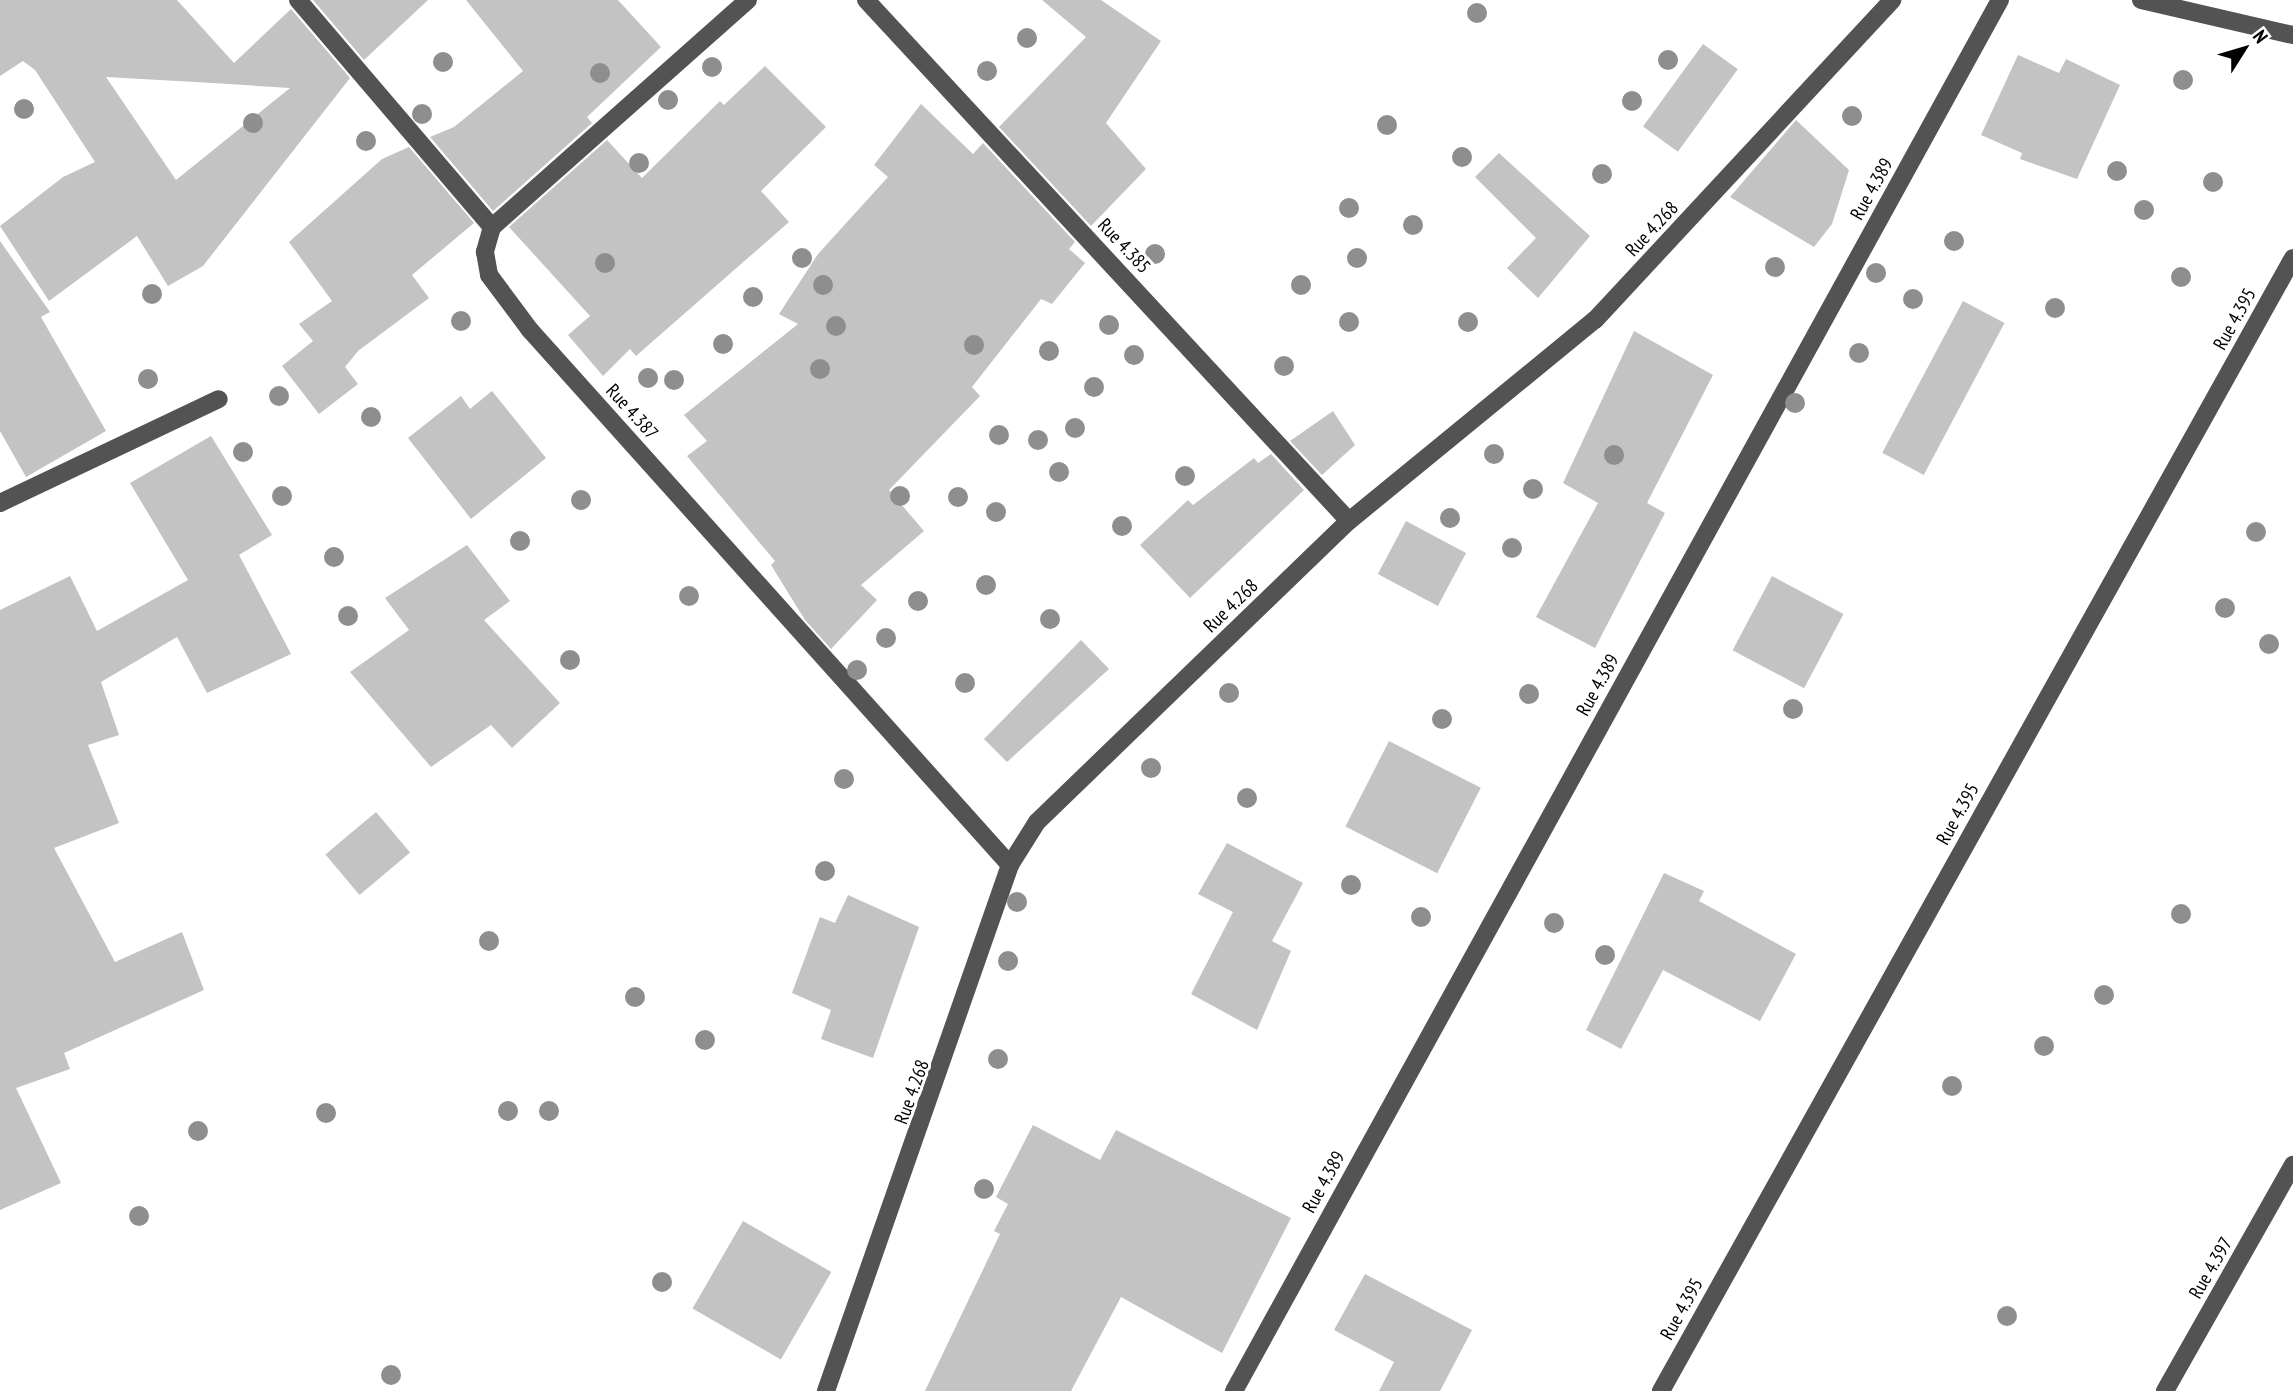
<!DOCTYPE html>
<style>
body{margin:0}
#map{position:relative;width:2293px;height:1391px;overflow:hidden;background:#fff;font-family:"PT Sans Narrow",sans-serif}
div>[style]{position:absolute}
[style*='--x']{left:calc(var(--x)*1px);top:calc(var(--y)*1px);width:calc(var(--w)*1px);rotate:calc(var(--a)*1deg)}
.building>*{inset:0;background:#c3c3c3;transform-origin:0 0}
.minor>*{height:18px;margin:-9px;padding:0 9px;transform-origin:9px;border-radius:9px;background:#535353}
.trees>*{width:20px;height:20px;margin:-10px;border-radius:50%;background:#8e8e8e}
span{translate:-50% -50%;white-space:nowrap;text-align:center;line-height:1.15;-webkit-text-stroke:6px #fff;paint-order:stroke}
.street-label{font-size:19px;color:#000}
.north{position:absolute;left:2209px;top:14px;width:70px;height:70px;-webkit-text-stroke:5px #fff;paint-order:stroke;rotate:53deg;font-size:19px;font-weight:700;line-height:28px;text-align:center;color:#000}
.north::after{content:'';display:block;margin:auto;width:24px;height:32px;background:#000;clip-path:polygon(50% 0,100% 100%,50% 72%,0 100%)}
</style>
<div id="map">
<div class="building">
<i style="clip-path:polygon(evenodd,0 0,177px 0,234px 63px,291px 9px,350px 78px,203px 266px,168px 286px,137px 236px,49px 301px,0 226px,63px 177px,95px 162px,35px 70px,23px 61px,0 76px,0 0,106px 77px,213px 83px,290px 88px,176px 180px,106px 77px)"></i>
<i style="clip-path:polygon(313px 0,428px 0,364px 60px)"></i>
<i style="clip-path:polygon(466px 0,618px 0,661px 47px,587px 117px,592px 123px,493px 211px,430px 137px,454px 127px,523px 71px)"></i>
<i style="clip-path:polygon(1042px 0,1101px 0,1161px 41px,1106px 123px,1146px 169px,1091px 226px,999px 127px,1086px 37px)"></i>
<i style="left:1703px;top:44px;width:43px;height:102px;rotate:36deg"></i>
<i style="clip-path:polygon(2018px 55px,2059px 73px,2066px 59px,2120px 85px,2077px 179px,2020px 159px,2022px 153px,1981px 135px)"></i>
<i style="clip-path:polygon(765px 66px,826px 127px,761px 191px,789px 222px,636px 356px,630px 349px,603px 376px,568px 335px,590px 316px,509px 227px,607px 140px,642px 178px,720px 101px,724px 105px)"></i>
<i style="clip-path:polygon(921px 104px,973px 154px,983px 143px,1075px 242px,1069px 249px,1085px 263px,1052px 304px,1041px 299px,972px 387px,980px 396px,889px 490px,924px 531px,861px 585px,877px 600px,831px 649px,805px 620px,771px 565px,775px 561px,687px 456px,707px 441px,684px 415px,798px 324px,779px 314px,818px 254px,888px 177px,874px 165px)"></i>
<i style="clip-path:polygon(1796px 120px,1849px 170px,1832px 224px,1814px 247px,1730px 197px)"></i>
<i style="clip-path:polygon(409px 147px,474px 223px,412px 275px,429px 298px,358px 351px,345px 367px,358px 384px,319px 414px,282px 366px,313px 341px,299px 324px,332px 301px,289px 242px,382px 159px)"></i>
<i style="clip-path:polygon(1499px 153px,1590px 236px,1538px 298px,1507px 268px,1536px 238px,1475px 177px)"></i>
<i style="clip-path:polygon(0 241px,50px 312px,41px 317px,106px 431px,26px 477px,0 431px)"></i>
<i style="left:1963px;top:301px;width:47px;height:172px;rotate:28deg"></i>
<i style="clip-path:polygon(1634px 331px,1713px 375px,1647px 503px,1665px 513px,1595px 648px,1536px 617px,1598px 503px,1563px 483px)"></i>
<i style="clip-path:polygon(492px 391px,546px 458px,471px 519px,408px 438px,461px 396px,470px 409px)"></i>
<i style="clip-path:polygon(1333px 411px,1355px 445px,1322px 475px,1290px 441px)"></i>
<i style="clip-path:polygon(211px 436px,272px 535px,239px 555px,291px 654px,207px 693px,177px 637px,101px 682px,119px 735px,88px 745px,119px 823px,54px 848px,115px 962px,182px 932px,204px 990px,64px 1053px,70px 1069px,16px 1088px,61px 1183px,0 1210px,0 610px,70px 576px,97px 631px,188px 580px,130px 483px)"></i>
<i style="clip-path:polygon(1271px 454px,1304px 490px,1190px 598px,1140px 545px,1188px 500px,1193px 505px,1254px 458px,1258px 463px)"></i>
<i style="left:1406px;top:521px;width:68px;height:60px;rotate:28deg"></i>
<i style="clip-path:polygon(467px 545px,510px 601px,484px 620px,560px 703px,512px 748px,491px 725px,431px 767px,350px 672px,409px 630px,385px 598px)"></i>
<i style="left:1772px;top:576px;width:81px;height:84px;rotate:28deg"></i>
<i style="clip-path:polygon(1081px 640px,1109px 669px,1007px 762px,984px 739px)"></i>
<i style="left:1389px;top:741px;width:103px;height:96px;rotate:27deg"></i>
<i style="left:376px;top:812px;width:53px;height:66px;rotate:50deg"></i>
<i style="clip-path:polygon(1227px 843px,1303px 883px,1272px 941px,1291px 951px,1257px 1030px,1191px 994px,1233px 912px,1198px 894px)"></i>
<i style="clip-path:polygon(1664px 873px,1704px 891px,1699px 901px,1796px 954px,1760px 1021px,1663px 970px,1621px 1049px,1586px 1030px)"></i>
<i style="clip-path:polygon(848px 895px,919px 927px,873px 1058px,821px 1039px,831px 1010px,792px 993px,820px 917px,835px 923px)"></i>
<i style="clip-path:polygon(1033px 1125px,1100px 1160px,1116px 1130px,1291px 1218px,1222px 1353px,1121px 1297px,1071px 1391px,925px 1391px,1000px 1234px,994px 1231px,1008px 1204px,996px 1197px)"></i>
<i style="left:743px;top:1221px;width:102px;height:101px;rotate:30deg"></i>
<i style="clip-path:polygon(1365px 1274px,1472px 1330px,1440px 1391px,1379px 1391px,1394px 1362px,1334px 1330px)"></i>
</div>
<div class="minor">
<i style="--x:298;--y:0;--w:299;--a:49.5"></i>
<i style="--x:748;--y:0;--w:342;--a:138.4"></i>
<i style="--x:492;--y:227;--w:26;--a:106"></i>
<i style="--x:485;--y:252;--w:23;--a:80"></i>
<i style="--x:489;--y:275;--w:69;--a:53.3"></i>
<i style="--x:530;--y:330;--w:719;--a:48.1"></i>
<i style="--x:866;--y:0;--w:710;--a:47.17"></i>
<i style="--x:2141;--y:0;--w:156;--a:13"></i>
<i style="--x:0;--y:503;--w:242;--a:-25.4"></i>
<i style="--x:826;--y:1391;--w:557;--a:-70.72"></i>
<i style="--x:1010;--y:865;--w:51;--a:-57.9"></i>
<i style="--x:1037;--y:822;--w:434;--a:-44"></i>
<i style="--x:1349;--y:521;--w:318;--a:-39.3"></i>
<i style="--x:1595;--y:320;--w:437;--a:-47.1"></i>
<i style="--x:1234;--y:1391;--w:1588;--a:-61.16"></i>
<i style="--x:1661;--y:1391;--w:1297;--a:-60.85"></i>
<i style="--x:2165;--y:1391;--w:260;--a:-60.5"></i>
</div>
<div class="trees">
<i style="left:1477px;top:13px"></i>
<i style="left:1027px;top:38px"></i>
<i style="left:1668px;top:60px"></i>
<i style="left:443px;top:62px"></i>
<i style="left:712px;top:67px"></i>
<i style="left:987px;top:71px"></i>
<i style="left:600px;top:73px"></i>
<i style="left:2183px;top:80px"></i>
<i style="left:668px;top:100px"></i>
<i style="left:1632px;top:101px"></i>
<i style="left:24px;top:109px"></i>
<i style="left:422px;top:114px"></i>
<i style="left:1852px;top:116px"></i>
<i style="left:253px;top:123px"></i>
<i style="left:1387px;top:125px"></i>
<i style="left:366px;top:141px"></i>
<i style="left:1462px;top:157px"></i>
<i style="left:639px;top:163px"></i>
<i style="left:2117px;top:171px"></i>
<i style="left:1602px;top:174px"></i>
<i style="left:2213px;top:182px"></i>
<i style="left:1349px;top:208px"></i>
<i style="left:2144px;top:210px"></i>
<i style="left:1413px;top:225px"></i>
<i style="left:1954px;top:241px"></i>
<i style="left:1155px;top:254px"></i>
<i style="left:802px;top:258px"></i>
<i style="left:1357px;top:258px"></i>
<i style="left:605px;top:263px"></i>
<i style="left:1775px;top:267px"></i>
<i style="left:1876px;top:273px"></i>
<i style="left:2181px;top:277px"></i>
<i style="left:823px;top:285px"></i>
<i style="left:1301px;top:285px"></i>
<i style="left:152px;top:294px"></i>
<i style="left:753px;top:297px"></i>
<i style="left:1913px;top:299px"></i>
<i style="left:2055px;top:308px"></i>
<i style="left:461px;top:321px"></i>
<i style="left:1349px;top:322px"></i>
<i style="left:1468px;top:322px"></i>
<i style="left:1109px;top:325px"></i>
<i style="left:836px;top:326px"></i>
<i style="left:723px;top:344px"></i>
<i style="left:974px;top:345px"></i>
<i style="left:1049px;top:351px"></i>
<i style="left:1859px;top:353px"></i>
<i style="left:1134px;top:355px"></i>
<i style="left:1284px;top:366px"></i>
<i style="left:820px;top:369px"></i>
<i style="left:648px;top:378px"></i>
<i style="left:148px;top:379px"></i>
<i style="left:674px;top:380px"></i>
<i style="left:1094px;top:387px"></i>
<i style="left:279px;top:396px"></i>
<i style="left:1795px;top:403px"></i>
<i style="left:371px;top:417px"></i>
<i style="left:1075px;top:428px"></i>
<i style="left:999px;top:435px"></i>
<i style="left:1038px;top:440px"></i>
<i style="left:243px;top:452px"></i>
<i style="left:1494px;top:454px"></i>
<i style="left:1614px;top:455px"></i>
<i style="left:1059px;top:472px"></i>
<i style="left:1185px;top:476px"></i>
<i style="left:1533px;top:489px"></i>
<i style="left:282px;top:496px"></i>
<i style="left:900px;top:496px"></i>
<i style="left:958px;top:497px"></i>
<i style="left:581px;top:500px"></i>
<i style="left:996px;top:512px"></i>
<i style="left:1450px;top:518px"></i>
<i style="left:1122px;top:526px"></i>
<i style="left:2256px;top:532px"></i>
<i style="left:520px;top:541px"></i>
<i style="left:1512px;top:548px"></i>
<i style="left:334px;top:557px"></i>
<i style="left:986px;top:585px"></i>
<i style="left:689px;top:596px"></i>
<i style="left:918px;top:601px"></i>
<i style="left:2225px;top:608px"></i>
<i style="left:348px;top:616px"></i>
<i style="left:1050px;top:619px"></i>
<i style="left:886px;top:638px"></i>
<i style="left:2269px;top:644px"></i>
<i style="left:570px;top:660px"></i>
<i style="left:857px;top:670px"></i>
<i style="left:965px;top:683px"></i>
<i style="left:1229px;top:693px"></i>
<i style="left:1529px;top:694px"></i>
<i style="left:1793px;top:709px"></i>
<i style="left:1442px;top:719px"></i>
<i style="left:1151px;top:768px"></i>
<i style="left:844px;top:779px"></i>
<i style="left:1247px;top:798px"></i>
<i style="left:825px;top:871px"></i>
<i style="left:1351px;top:885px"></i>
<i style="left:1017px;top:902px"></i>
<i style="left:2181px;top:914px"></i>
<i style="left:1421px;top:917px"></i>
<i style="left:1554px;top:923px"></i>
<i style="left:489px;top:941px"></i>
<i style="left:1605px;top:955px"></i>
<i style="left:1008px;top:961px"></i>
<i style="left:2104px;top:995px"></i>
<i style="left:635px;top:997px"></i>
<i style="left:705px;top:1040px"></i>
<i style="left:2044px;top:1046px"></i>
<i style="left:998px;top:1059px"></i>
<i style="left:1952px;top:1086px"></i>
<i style="left:508px;top:1111px"></i>
<i style="left:549px;top:1111px"></i>
<i style="left:326px;top:1113px"></i>
<i style="left:198px;top:1131px"></i>
<i style="left:984px;top:1189px"></i>
<i style="left:139px;top:1216px"></i>
<i style="left:662px;top:1282px"></i>
<i style="left:2007px;top:1316px"></i>
<i style="left:391px;top:1375px"></i>
</div>
<div class="street-label">
<span style="left:1872px;top:189px;rotate:-61deg">Rue 4.389</span>
<span style="left:1652px;top:229px;rotate:-47deg">Rue 4.268</span>
<span style="left:1124px;top:246px;rotate:47deg">Rue 4.385</span>
<span style="left:2235px;top:319px;rotate:-61deg">Rue 4.395</span>
<span style="left:632px;top:412px;rotate:48deg">Rue 4.387</span>
<span style="left:1231px;top:606px;rotate:-44deg">Rue 4.268</span>
<span style="left:1598px;top:685px;rotate:-61deg">Rue 4.389</span>
<span style="left:1958px;top:814px;rotate:-61deg">Rue 4.395</span>
<span style="left:912px;top:1092px;rotate:-70deg">Rue 4.268</span>
<span style="left:1324px;top:1182px;rotate:-61deg">Rue 4.389</span>
<span style="left:2211px;top:1268px;rotate:-60deg">Rue 4.397</span>
<span style="left:1682px;top:1309px;rotate:-61deg">Rue 4.395</span>
</div>
<div class="north">N</div>
</div>
